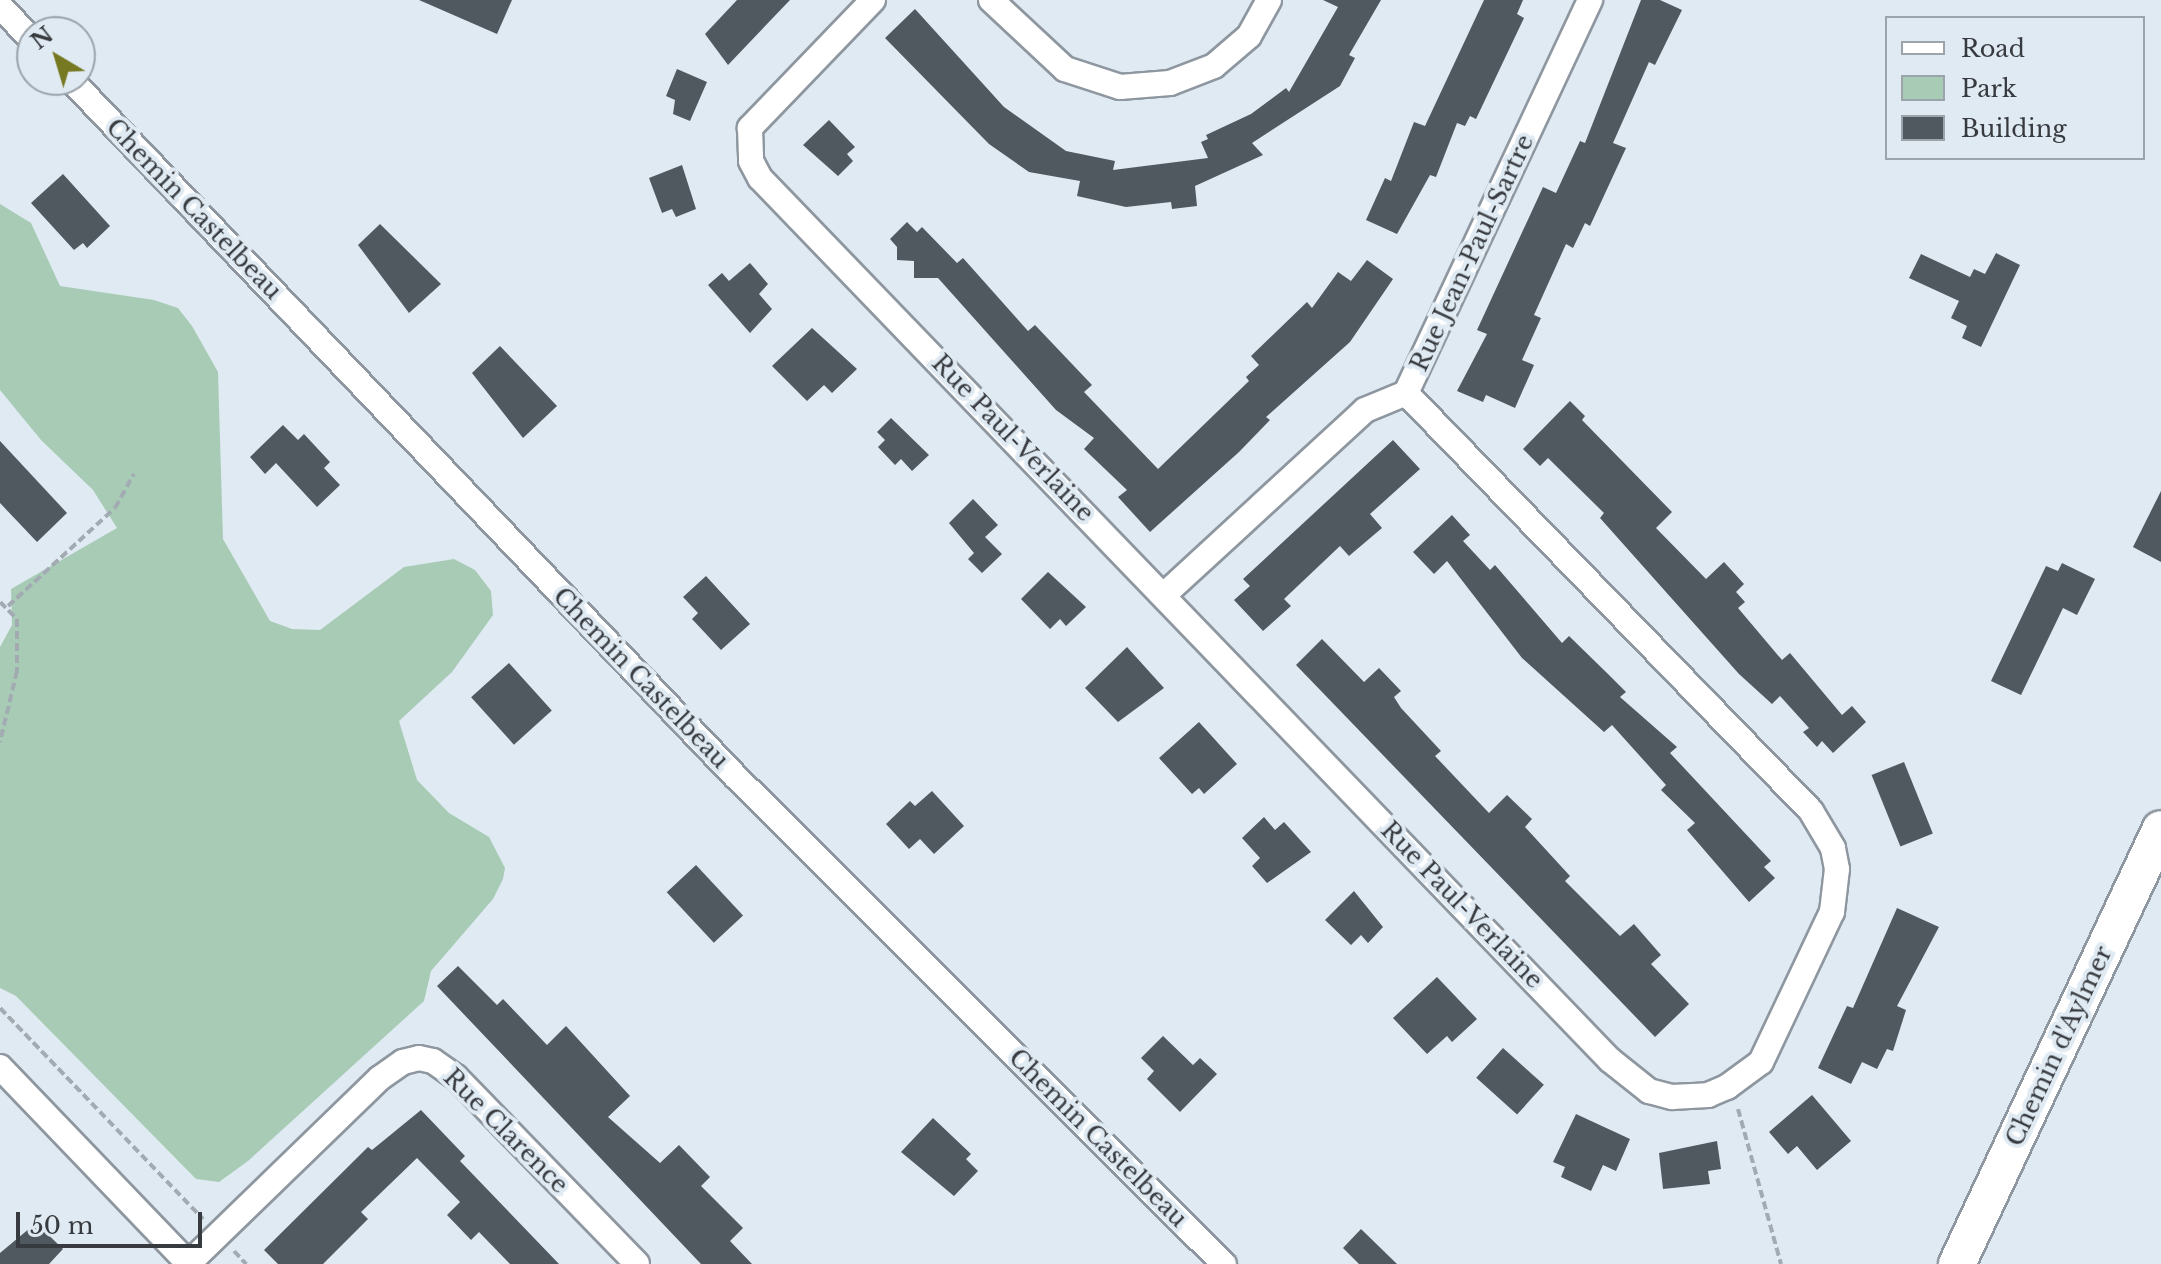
<!DOCTYPE html>
<style>
body{margin:0}
#map{position:relative;width:2161px;height:1264px;overflow:hidden;background:#e0eaf3;font-family:"Libre Baskerville",serif}
div>[style]{position:absolute}
[style*='--x']{left:calc(var(--x)*1px);top:calc(var(--y)*1px);width:calc(var(--w)*1px);rotate:calc(var(--a)*1deg)}
.green>*{inset:0;background:#a8cbb6}
.building>*{inset:0;background:#505860;transform-origin:0 0}
.path>*{height:4px;margin-top:-2px;transform-origin:0;background:repeating-linear-gradient(90deg,#a3abb2 0 8px,transparent 0 12px)}
.roads{filter:drop-shadow(2px 0 #8e979f) drop-shadow(-2px 0 #8e979f) drop-shadow(0 2px #8e979f) drop-shadow(0 -2px #8e979f)}
.minor>*{height:24px;margin:-12px;padding:0 12px;transform-origin:12px;border-radius:12px;background:#fff}
.secondary>*{height:36px;margin:-18px;padding:0 18px;transform-origin:18px;border-radius:18px;background:#fff}
span{translate:-50% -50%;white-space:nowrap;text-align:center;line-height:1.15;-webkit-text-stroke:8px #e0eaf3;paint-order:stroke}
.street-label{font-size:24px;color:#373b3f}
.legend{position:absolute;left:1885px;top:16px;width:260px;height:144px;box-sizing:border-box;background:#e0eaf3;border:2px solid #9ca4ab;margin:0;padding:10px 14px;list-style:none;font-size:24px;color:#373b3f}
.legend li{display:flex;align-items:center;gap:16px;height:40px}
.legend b{width:40px;border:2px solid #9ca4ab}
.north{position:absolute;left:16px;top:16px;width:80px;height:80px;box-sizing:border-box;background:#e0eaf3;border:2px solid #9ca4ab;border-radius:50%;rotate:322deg;font-size:22px;font-weight:700;line-height:32px;text-align:center;color:#373b3f}
.north::after{content:'';display:block;margin:auto;width:28px;height:36px;background:#767921;clip-path:polygon(50% 0,100% 100%,50% 72%,0 100%)}
.scale{position:absolute;left:16px;top:1212px;width:186px;height:36px;box-sizing:border-box;border:4px solid #373b3f;border-top:0;padding-left:10px;font-size:24px;line-height:28px;white-space:nowrap;color:#373b3f;-webkit-text-stroke:6px #e0eaf3;paint-order:stroke}
</style>
<div id="map">
<div class="green">
<i style="clip-path:polygon(0 204px,31px 223px,60px 286px,154px 300px,178px 308px,192px 326px,218px 372px,223px 539px,270px 621px,292px 629px,320px 630px,404px 567px,454px 559px,475px 570px,491px 591px,493px 615px,452px 672px,399px 721px,417px 780px,449px 813px,489px 837px,505px 868px,503px 879px,493px 899px,431px 971px,424px 1001px,248px 1161px,219px 1182px,196px 1179px,16px 996px,0 988px,0 647px,12px 625px,11px 589px,117px 528px,93px 490px,41px 440px,0 390px)"></i>
</div>
<div class="building">
<i style="clip-path:polygon(419px 0,512px 0,497px 34px)"></i>
<i style="clip-path:polygon(737px 0,790px 0,728px 65px,705px 34px)"></i>
<i style="clip-path:polygon(1323px 0,1381px 0,1349px 55px,1355px 58px,1340px 86px,1252px 143px,1263px 155px,1195px 186px,1197px 206px,1172px 209px,1171px 202px,1126px 207px,1077px 196px,1080px 181px,1029px 172px,989px 144px,885px 38px,915px 9px,1004px 107px,1066px 151px,1115px 161px,1113px 170px,1208px 158px,1201px 142px,1208px 139px,1206px 135px,1251px 114px,1286px 88px,1289px 92px,1338px 7px)"></i>
<i style="clip-path:polygon(1484px 0,1523px 0,1517px 14px,1524px 18px,1476px 119px,1470px 116px,1465px 126px,1457px 123px,1436px 177px,1430px 175px,1397px 234px,1366px 220px,1385px 178px,1391px 181px,1414px 122px,1425px 126px)"></i>
<i style="clip-path:polygon(1641px 0,1660px 0,1682px 10px,1655px 65px,1649px 62px,1613px 143px,1626px 148px,1590px 226px,1585px 223px,1573px 248px,1566px 244px,1534px 315px,1541px 318px,1522px 360px,1534px 365px,1515px 408px,1486px 395px,1483px 402px,1457px 391px,1487px 334px,1477px 330px,1543px 187px,1556px 193px,1580px 141px,1585px 143px)"></i>
<i style="clip-path:polygon(677px 69px,707px 82px,690px 121px,673px 114px,675px 100px,666px 96px)"></i>
<i style="clip-path:polygon(829px 120px,855px 147px,847px 154px,853px 161px,838px 176px,803px 145px)"></i>
<i style="clip-path:polygon(682px 165px,696px 209px,676px 217px,672px 209px,662px 213px,649px 178px)"></i>
<i style="clip-path:polygon(63px 174px,110px 226px,87px 248px,83px 243px,74px 250px,31px 203px)"></i>
<i style="clip-path:polygon(907px 222px,917px 232px,922px 227px,957px 263px,963px 258px,1028px 331px,1035px 325px,1092px 385px,1084px 392px,1158px 469px,1249px 381px,1246px 377px,1259px 365px,1251px 356px,1307px 302px,1312px 308px,1338px 272px,1351px 281px,1367px 260px,1393px 279px,1350px 342px,1266px 417px,1270px 420px,1239px 452px,1150px 532px,1118px 497px,1127px 490px,1084px 449px,1094px 438px,1056px 410px,938px 278px,914px 278px,914px 261px,897px 260px,897px 247px,890px 239px)"></i>
<i style="clip-path:polygon(380px 224px,441px 284px,409px 313px,358px 245px)"></i>
<i style="clip-path:polygon(1996px 253px,2020px 265px,1981px 347px,1962px 338px,1967px 326px,1951px 318px,1959px 301px,1909px 278px,1921px 254px,1970px 277px,1974px 269px,1985px 274px)"></i>
<i style="clip-path:polygon(750px 263px,768px 284px,759px 294px,772px 309px,750px 333px,708px 285px,722px 273px,729px 281px)"></i>
<i style="clip-path:polygon(812px 328px,857px 369px,832px 393px,824px 385px,807px 401px,772px 366px)"></i>
<i style="clip-path:polygon(500px 346px,557px 406px,523px 438px,472px 373px)"></i>
<i style="clip-path:polygon(1570px 401px,1585px 416px,1582px 420px,1672px 512px,1656px 528px,1706px 579px,1724px 562px,1744px 584px,1736px 592px,1745px 602px,1738px 608px,1782px 660px,1790px 653px,1842px 715px,1852px 706px,1866px 722px,1833px 753px,1822px 741px,1817px 747px,1803px 732px,1809px 728px,1780px 696px,1772px 704px,1739px 674px,1600px 518px,1604px 513px,1548px 458px,1540px 466px,1523px 449px)"></i>
<i style="clip-path:polygon(891px 418px,929px 455px,912px 471px,901px 459px,895px 465px,878px 447px,885px 440px,877px 432px)"></i>
<i style="clip-path:polygon(283px 425px,298px 440px,304px 434px,330px 462px,324px 468px,340px 485px,317px 507px,276px 463px,265px 474px,250px 457px)"></i>
<i style="clip-path:polygon(1393px 440px,1420px 469px,1370px 514px,1382px 528px,1349px 556px,1340px 546px,1284px 599px,1291px 606px,1263px 631px,1234px 600px,1250px 586px,1243px 579px)"></i>
<i style="clip-path:polygon(0 441px,67px 513px,37px 542px,0 503px)"></i>
<i style="clip-path:polygon(2161px 491px,2161px 562px,2133px 547px)"></i>
<i style="clip-path:polygon(973px 499px,998px 525px,985px 537px,1002px 554px,982px 573px,968px 559px,974px 553px,949px 523px)"></i>
<i style="clip-path:polygon(1452px 515px,1470px 535px,1463px 541px,1490px 570px,1495px 565px,1562px 643px,1569px 636px,1608px 674px,1626px 692px,1620px 697px,1677px 747px,1670px 753px,1771px 861px,1764px 867px,1775px 878px,1749px 902px,1687px 830px,1695px 823px,1661px 790px,1666px 785px,1612px 725px,1604px 732px,1522px 658px,1447px 561px,1434px 574px,1413px 552px)"></i>
<i style="clip-path:polygon(2062px 563px,2095px 579px,2077px 615px,2063px 608px,2021px 695px,1991px 681px,2046px 566px,2058px 571px)"></i>
<i style="clip-path:polygon(1048px 572px,1086px 607px,1066px 626px,1060px 619px,1050px 629px,1021px 599px)"></i>
<i style="clip-path:polygon(706px 576px,750px 624px,721px 650px,692px 619px,698px 613px,683px 597px)"></i>
<i style="clip-path:polygon(1322px 639px,1364px 682px,1379px 668px,1401px 691px,1394px 697px,1401px 708px,1441px 751px,1435px 756px,1489px 813px,1507px 795px,1532px 819px,1525px 827px,1570px 876px,1565px 881px,1620px 936px,1634px 924px,1661px 955px,1651px 964px,1689px 1004px,1655px 1037px,1296px 665px)"></i>
<i style="clip-path:polygon(1127px 647px,1164px 688px,1118px 722px,1085px 688px)"></i>
<i style="left:509px;top:663px;width:64px;height:51px;rotate:48deg"></i>
<i style="clip-path:polygon(1199px 722px,1237px 764px,1204px 794px,1199px 788px,1192px 794px,1159px 758px)"></i>
<i style="left:1904px;top:762px;width:77px;height:35px;rotate:68deg"></i>
<i style="clip-path:polygon(932px 791px,964px 826px,934px 854px,920px 839px,909px 849px,886px 824px,910px 801px,915px 806px)"></i>
<i style="clip-path:polygon(1264px 817px,1275px 830px,1284px 822px,1311px 852px,1267px 883px,1252px 866px,1260px 858px,1242px 838px)"></i>
<i style="left:696px;top:865px;width:69px;height:40px;rotate:47deg"></i>
<i style="clip-path:polygon(1354px 891px,1383px 927px,1368px 943px,1361px 935px,1351px 945px,1325px 920px)"></i>
<i style="clip-path:polygon(1897px 908px,1939px 927px,1897px 1006px,1906px 1010px,1893px 1051px,1887px 1049px,1877px 1069px,1862px 1062px,1851px 1084px,1818px 1068px,1847px 1006px,1853px 1008px)"></i>
<i style="clip-path:polygon(458px 966px,497px 1005px,503px 999px,547px 1045px,566px 1026px,630px 1096px,608px 1117px,660px 1163px,679px 1145px,710px 1177px,701px 1186px,743px 1228px,730px 1241px,752px 1264px,701px 1264px,437px 986px)"></i>
<i style="clip-path:polygon(1437px 977px,1477px 1019px,1452px 1042px,1447px 1036px,1427px 1054px,1393px 1018px)"></i>
<i style="clip-path:polygon(1163px 1036px,1193px 1065px,1200px 1058px,1217px 1074px,1180px 1112px,1147px 1079px,1154px 1071px,1141px 1058px)"></i>
<i style="left:1503px;top:1048px;width:55px;height:40px;rotate:42deg"></i>
<i style="clip-path:polygon(1812px 1095px,1851px 1141px,1817px 1170px,1797px 1146px,1788px 1154px,1769px 1132px)"></i>
<i style="clip-path:polygon(421px 1110px,465px 1156px,460px 1161px,559px 1264px,510px 1264px,479px 1232px,471px 1240px,447px 1215px,460px 1202px,417px 1158px,361px 1212px,368px 1219px,323px 1264px,278px 1264px,264px 1250px,368px 1147px,372px 1150px)"></i>
<i style="clip-path:polygon(1576px 1114px,1630px 1139px,1616px 1171px,1603px 1165px,1591px 1191px,1561px 1177px,1565px 1167px,1553px 1162px)"></i>
<i style="clip-path:polygon(933px 1118px,971px 1154px,966px 1159px,978px 1171px,954px 1196px,901px 1152px)"></i>
<i style="clip-path:polygon(1717px 1141px,1721px 1169px,1708px 1171px,1710px 1184px,1663px 1189px,1659px 1153px)"></i>
<i style="clip-path:polygon(36px 1223px,63px 1249px,49px 1264px,0 1264px,0 1253px)"></i>
<i style="clip-path:polygon(1361px 1229px,1397px 1264px,1359px 1264px,1343px 1248px)"></i>
</div>
<div class="path">
<i style="--x:0;--y:602;--w:24;--a:45"></i>
<i style="--x:17;--y:619;--w:52;--a:90"></i>
<i style="--x:17;--y:671;--w:73;--a:103.5"></i>
<i style="--x:8;--y:606;--w:145;--a:-42.5"></i>
<i style="--x:115;--y:508;--w:39;--a:-61"></i>
<i style="--x:0;--y:1008;--w:293;--a:46.1"></i>
<i style="--x:1738;--y:1109;--w:161;--a:74.5"></i>
<i style="--x:234;--y:1251;--w:18;--a:47"></i>
</div>
<div class="roads">
<div class="minor">
<i style="--x:873;--y:0;--w:178;--a:133.9"></i>
<i style="--x:750;--y:128;--w:33;--a:88"></i>
<i style="--x:751;--y:161;--w:19;--a:62"></i>
<i style="--x:760;--y:178;--w:1225;--a:46.06"></i>
<i style="--x:1610;--y:1060;--w:50;--a:38.5"></i>
<i style="--x:1649;--y:1091;--w:24;--a:15"></i>
<i style="--x:1672;--y:1097;--w:36;--a:-3"></i>
<i style="--x:1708;--y:1095;--w:21;--a:-23"></i>
<i style="--x:1727;--y:1087;--w:42;--a:-36.3"></i>
<i style="--x:1761;--y:1062;--w:166;--a:-64.7"></i>
<i style="--x:1832;--y:912;--w:43;--a:-83.4"></i>
<i style="--x:1837;--y:869;--w:21;--a:-101"></i>
<i style="--x:1833;--y:848;--w:43;--a:-120.7"></i>
<i style="--x:1811;--y:811;--w:582;--a:-134.1"></i>
<i style="--x:991;--y:0;--w:101;--a:43"></i>
<i style="--x:1065;--y:69;--w:58;--a:18.1"></i>
<i style="--x:1120;--y:87;--w:50;--a:-4.6"></i>
<i style="--x:1170;--y:83;--w:47;--a:-21.1"></i>
<i style="--x:1214;--y:66;--w:46;--a:-40.6"></i>
<i style="--x:1249;--y:36;--w:41;--a:-60.9"></i>
<i style="--x:0;--y:6;--w:47;--a:46.7"></i>
<i style="--x:71;--y:80;--w:961;--a:46.35"></i>
<i style="--x:734;--y:775;--w:692;--a:44.94"></i>
<i style="--x:1165;--y:594;--w:272;--a:-42.6"></i>
<i style="--x:1365;--y:410;--w:44;--a:-22.5"></i>
<i style="--x:1406;--y:393;--w:434;--a:-64.9"></i>
<i style="--x:0;--y:1067;--w:273;--a:46.2"></i>
<i style="--x:188;--y:1264;--w:267;--a:-44.1"></i>
<i style="--x:380;--y:1078;--w:28;--a:-35"></i>
<i style="--x:403;--y:1062;--w:16;--a:-14"></i>
<i style="--x:419;--y:1058;--w:14;--a:12"></i>
<i style="--x:433;--y:1061;--w:28;--a:35"></i>
<i style="--x:456;--y:1077;--w:260;--a:45.9"></i>
</div>
<div class="secondary">
<i style="--x:1957;--y:1264;--w:480;--a:-64.9"></i>
</div>
</div>
<div class="street-label">
<span style="left:194px;top:209px;rotate:46deg">Chemin Castelbeau</span>
<span style="left:1472px;top:253px;rotate:-65deg">Rue Jean-Paul-Sartre</span>
<span style="left:1013px;top:438px;rotate:46deg">Rue Paul-Verlaine</span>
<span style="left:641px;top:678px;rotate:46deg">Chemin Castelbeau</span>
<span style="left:1462px;top:905px;rotate:46deg">Rue Paul-Verlaine</span>
<span style="left:2059px;top:1046px;rotate:-65deg">Chemin d'Aylmer</span>
<span style="left:506px;top:1131px;rotate:45deg">Rue Clarence</span>
<span style="left:1098px;top:1138px;rotate:45deg">Chemin Castelbeau</span>
</div>
<ul class="legend">
<li><b style="height:10px;background:#fff"></b>Road</li>
<li><b style="height:22px;background:#a8cbb6"></b>Park</li>
<li><b style="height:22px;background:#505860"></b>Building</li>
</ul>
<div class="north">N</div>
<div class="scale">50 m</div>
</div>
